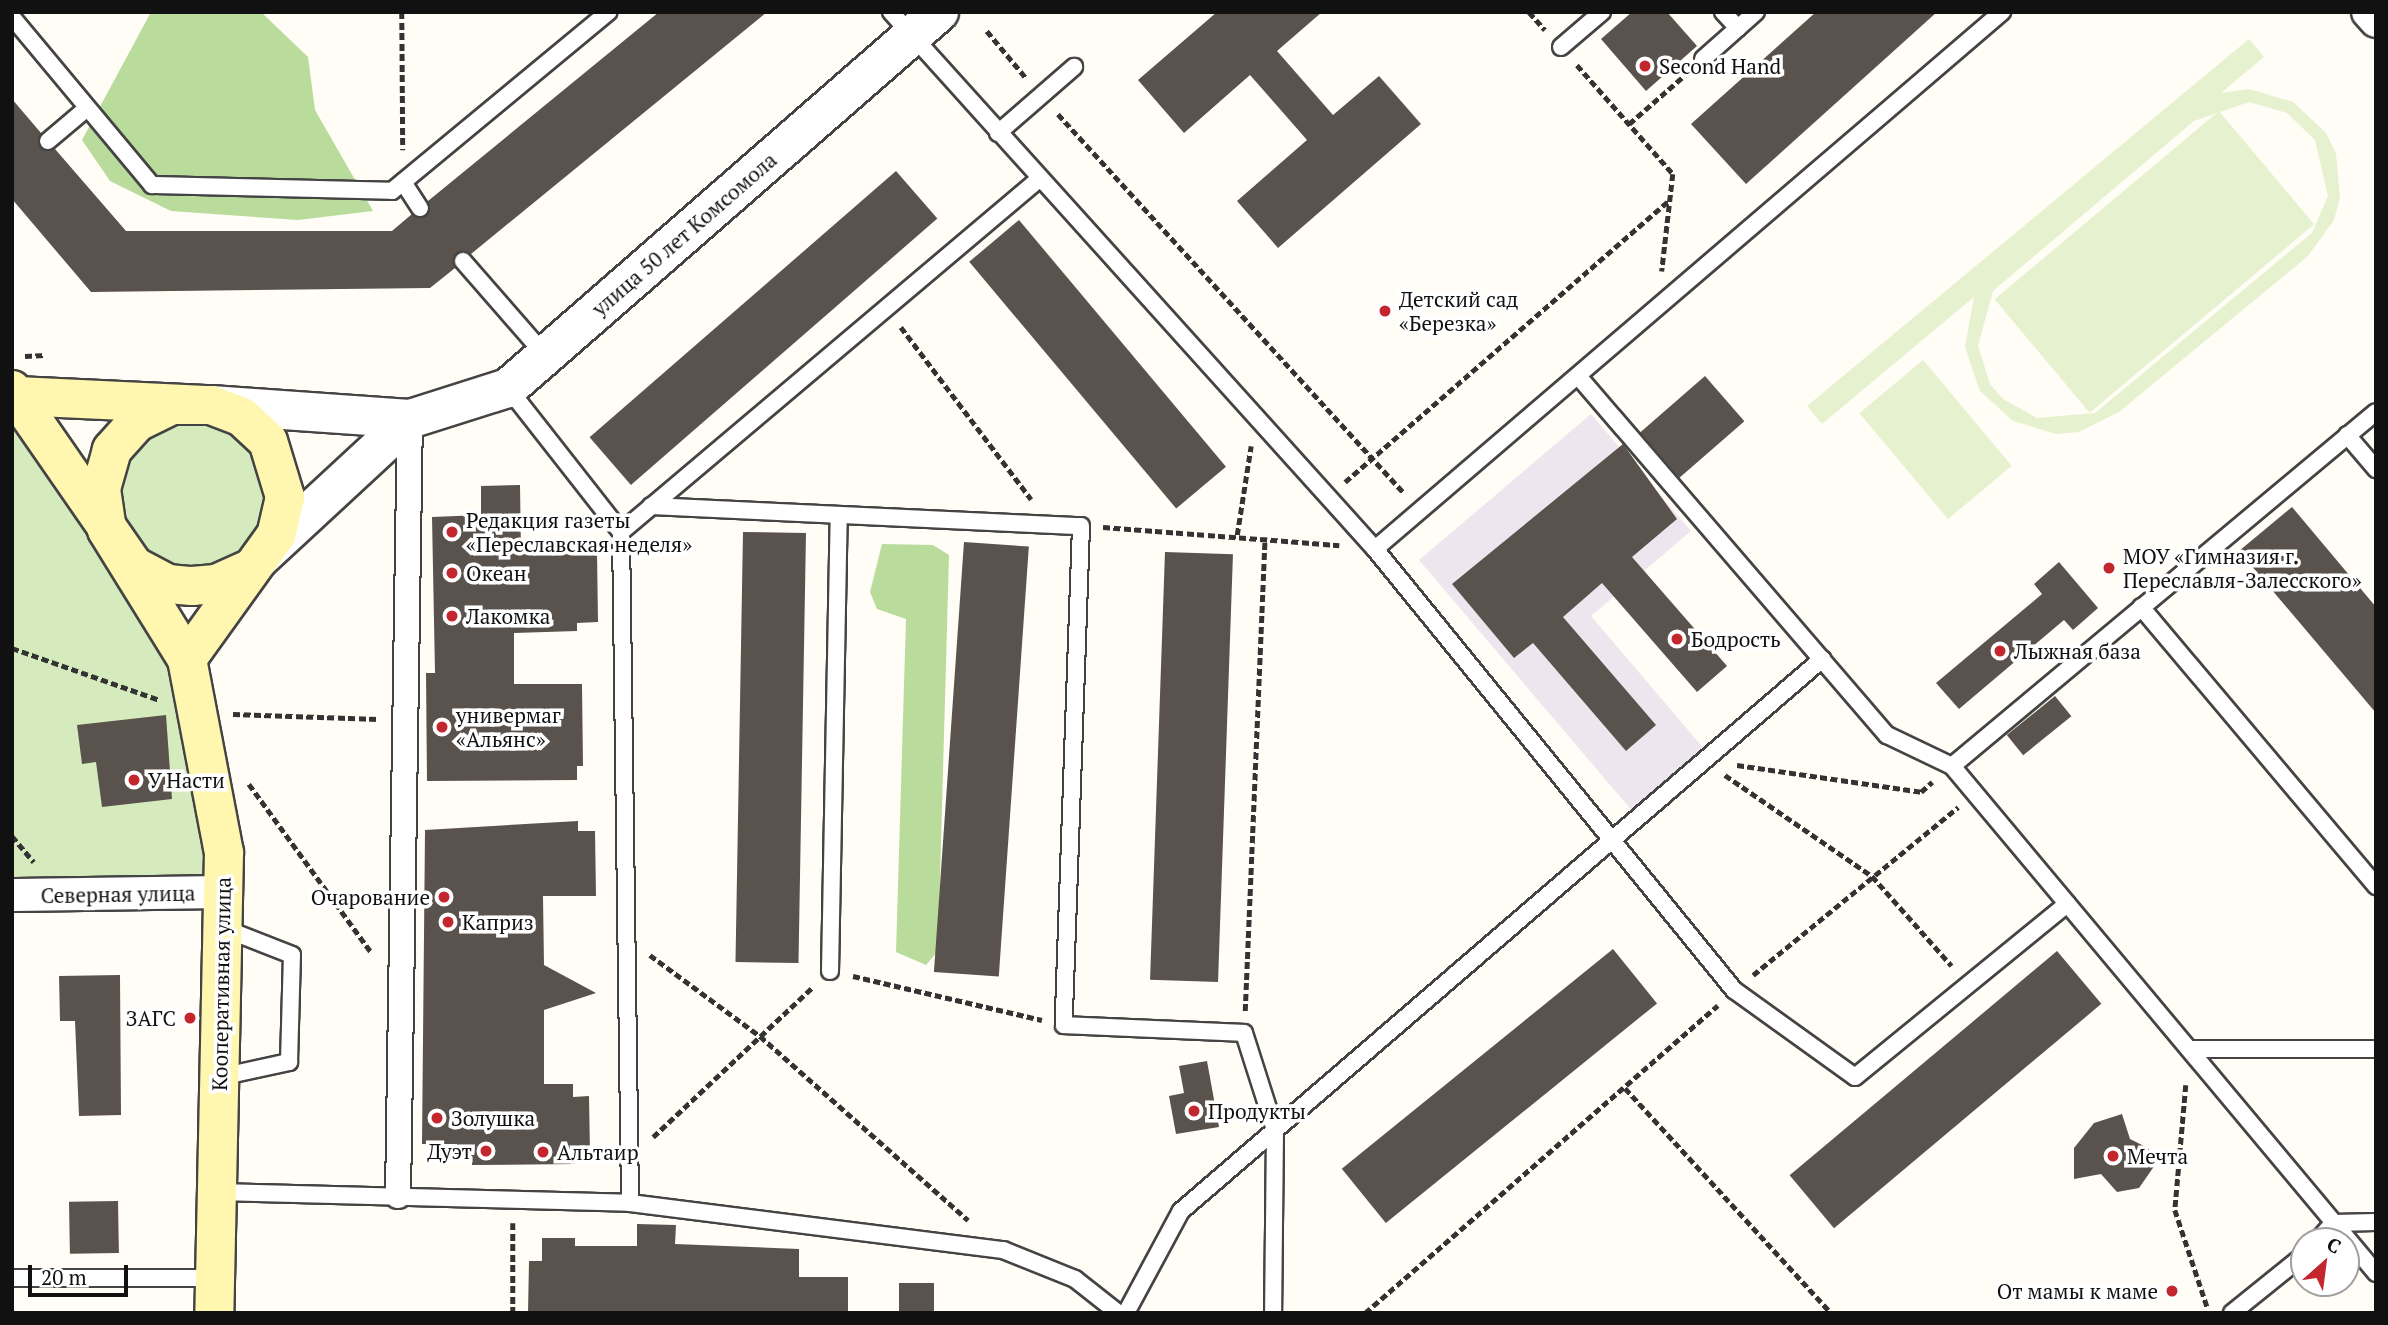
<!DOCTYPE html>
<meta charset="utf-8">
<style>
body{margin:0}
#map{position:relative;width:2388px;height:1325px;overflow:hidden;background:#fffdf5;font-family:"PT Serif",serif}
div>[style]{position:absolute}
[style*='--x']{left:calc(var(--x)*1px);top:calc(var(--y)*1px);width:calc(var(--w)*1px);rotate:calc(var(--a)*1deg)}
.industrial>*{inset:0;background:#eee6ef}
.green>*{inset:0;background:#d5ebbd}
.forest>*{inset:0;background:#b9dc9c}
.pitch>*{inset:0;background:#e6f2cf;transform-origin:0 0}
.building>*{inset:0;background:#5a524d;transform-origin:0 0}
.path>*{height:4.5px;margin-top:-2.25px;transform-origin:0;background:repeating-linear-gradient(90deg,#333 0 7px,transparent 0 10.5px)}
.roads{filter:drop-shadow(2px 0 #444) drop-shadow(-2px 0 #444) drop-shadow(0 2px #444) drop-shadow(0 -2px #444)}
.service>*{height:16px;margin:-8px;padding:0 8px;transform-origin:8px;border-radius:8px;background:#fff}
.pedestrian>*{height:24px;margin:-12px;padding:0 12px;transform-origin:12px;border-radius:12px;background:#fff}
.minor>*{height:32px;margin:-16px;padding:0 16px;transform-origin:16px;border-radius:16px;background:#fff}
.tertiary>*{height:38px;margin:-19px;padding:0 19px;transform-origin:19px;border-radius:19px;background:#fff}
.secondary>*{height:38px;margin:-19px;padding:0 19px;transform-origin:19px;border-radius:19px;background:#fff6b0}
.dots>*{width:19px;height:19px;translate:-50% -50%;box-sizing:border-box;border:4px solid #fff;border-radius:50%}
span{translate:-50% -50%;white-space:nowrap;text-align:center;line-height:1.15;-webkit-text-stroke:7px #fff;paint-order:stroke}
.poi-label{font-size:21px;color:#111}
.left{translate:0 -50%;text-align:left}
.right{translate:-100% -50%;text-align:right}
.street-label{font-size:21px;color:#111}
.frame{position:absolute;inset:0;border:14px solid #111;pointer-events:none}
.north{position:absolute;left:2290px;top:1227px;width:70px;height:70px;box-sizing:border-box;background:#fff;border:2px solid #a0a0a0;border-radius:50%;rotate:28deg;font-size:19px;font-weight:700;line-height:28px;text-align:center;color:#111}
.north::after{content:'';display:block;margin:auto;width:24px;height:32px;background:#c4262e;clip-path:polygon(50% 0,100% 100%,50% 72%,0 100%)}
.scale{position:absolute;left:28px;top:1265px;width:100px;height:32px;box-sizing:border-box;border:4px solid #111;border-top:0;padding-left:9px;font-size:21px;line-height:24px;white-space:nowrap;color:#111;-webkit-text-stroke:5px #fff;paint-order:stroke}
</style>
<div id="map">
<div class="industrial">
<i style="clip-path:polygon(1591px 414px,1691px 531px,1591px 616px,1706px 751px,1633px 812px,1419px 560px)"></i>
</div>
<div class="green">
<i style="clip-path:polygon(12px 413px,175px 665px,210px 882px,12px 884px)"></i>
<i style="clip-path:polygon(146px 422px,238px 422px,278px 496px,244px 563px,170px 577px,112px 525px,118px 452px)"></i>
</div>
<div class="forest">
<i style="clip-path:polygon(151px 12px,261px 12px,308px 57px,315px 110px,373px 211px,298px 220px,171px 211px,110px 181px,82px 140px)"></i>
<i style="clip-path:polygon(882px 544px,933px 545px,949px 555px,938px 951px,926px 965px,896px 952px,906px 619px,877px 609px,870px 592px)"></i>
</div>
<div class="pitch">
<i style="clip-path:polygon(evenodd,2249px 39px,2264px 57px,2221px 93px,2249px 89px,2293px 102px,2326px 133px,2336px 153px,2340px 198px,2334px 220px,2308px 256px,2119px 412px,2079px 432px,2056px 434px,2013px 421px,1980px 391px,1965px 347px,1974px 297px,1822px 424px,1807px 406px,2249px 39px,2249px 102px,2287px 113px,2315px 140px,2328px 196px,2312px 233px,2095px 413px,2037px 418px,2003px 399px,1990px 384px,1978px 346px,1993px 291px,2194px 121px,2249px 102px)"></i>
<i style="left:2219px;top:111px;width:148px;height:293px;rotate:50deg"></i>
<i style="left:1923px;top:360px;width:138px;height:83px;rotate:50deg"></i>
</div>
<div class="building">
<i style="clip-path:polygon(659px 12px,767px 12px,471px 254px,457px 253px,455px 268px,430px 288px,91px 292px,12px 199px,12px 99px,41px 133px,40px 148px,55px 149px,126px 231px,392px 231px,412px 214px,426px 216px,428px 201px)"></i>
<i style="clip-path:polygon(1217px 12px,1322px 12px,1277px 51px,1333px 115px,1379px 76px,1421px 124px,1278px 248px,1237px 201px,1307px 140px,1250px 75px,1184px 133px,1138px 80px)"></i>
<i style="clip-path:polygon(1632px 12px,1667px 12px,1697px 46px,1646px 91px,1601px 39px)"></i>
<i style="clip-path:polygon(1816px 12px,1937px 12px,1746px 184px,1691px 124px)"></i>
<i style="left:896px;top:171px;width:63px;height:406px;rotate:49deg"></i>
<i style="left:1019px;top:220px;width:322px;height:65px;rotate:50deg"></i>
<i style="left:1705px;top:376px;width:60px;height:86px;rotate:49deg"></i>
<i style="clip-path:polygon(1623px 444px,1677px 519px,1632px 557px,1727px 666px,1697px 692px,1602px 583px,1563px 617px,1656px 725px,1626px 751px,1533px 643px,1514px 658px,1452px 584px)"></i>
<i style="clip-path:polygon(520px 485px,521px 554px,597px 552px,598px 622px,577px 623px,577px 631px,514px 633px,514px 684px,582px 684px,583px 766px,577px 766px,577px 780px,427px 781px,426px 673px,435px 673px,432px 517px,481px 515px,481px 486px)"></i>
<i style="clip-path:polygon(2292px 507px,2376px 607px,2376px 713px,2239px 551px)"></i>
<i style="left:743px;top:532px;width:63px;height:430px;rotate:1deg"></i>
<i style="left:964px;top:542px;width:65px;height:431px;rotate:4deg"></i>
<i style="left:1165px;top:552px;width:68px;height:428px;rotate:2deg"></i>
<i style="clip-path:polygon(2059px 562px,2098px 608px,2073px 630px,2064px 620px,1959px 709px,1936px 683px,2042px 594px,2034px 584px)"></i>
<i style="left:2055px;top:696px;width:26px;height:62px;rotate:51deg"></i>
<i style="clip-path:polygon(166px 715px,172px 799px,102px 807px,96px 762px,82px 764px,77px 725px)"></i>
<i style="clip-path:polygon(578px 821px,578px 831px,595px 831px,596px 896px,543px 896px,544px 965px,596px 993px,544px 1010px,544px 1084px,573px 1084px,573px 1097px,589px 1096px,590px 1153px,575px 1153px,575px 1164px,472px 1165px,472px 1156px,457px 1156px,457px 1144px,422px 1144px,425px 830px)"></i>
<i style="left:1613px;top:949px;width:70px;height:349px;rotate:51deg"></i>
<i style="left:2057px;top:951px;width:69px;height:349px;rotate:50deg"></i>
<i style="clip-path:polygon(120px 975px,121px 1115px,79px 1116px,75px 1021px,60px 1021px,59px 976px)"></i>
<i style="clip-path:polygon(1207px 1061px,1219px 1127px,1176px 1134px,1169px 1096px,1184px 1093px,1179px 1066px)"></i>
<i style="clip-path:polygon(2122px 1114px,2130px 1139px,2148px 1148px,2155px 1165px,2139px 1188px,2117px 1192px,2101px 1174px,2074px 1179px,2074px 1148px,2094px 1123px)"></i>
<i style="left:118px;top:1201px;width:52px;height:49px;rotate:89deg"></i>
<i style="clip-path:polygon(637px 1224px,676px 1225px,675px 1244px,799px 1249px,799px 1277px,848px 1277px,848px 1313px,528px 1313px,529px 1261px,542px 1261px,542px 1238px,575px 1238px,575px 1246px,637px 1246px)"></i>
<i style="left:899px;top:1283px;width:35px;height:30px"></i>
</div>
<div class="path">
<i style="--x:402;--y:12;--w:138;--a:89.6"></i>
<i style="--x:1529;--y:12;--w:24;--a:48"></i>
<i style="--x:987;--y:31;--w:62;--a:50.2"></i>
<i style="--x:1577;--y:65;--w:145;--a:48.6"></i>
<i style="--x:1673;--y:174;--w:98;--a:96.5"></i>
<i style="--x:1058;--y:114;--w:513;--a:47.61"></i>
<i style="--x:1629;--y:124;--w:76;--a:-41.3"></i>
<i style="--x:901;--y:327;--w:216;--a:52.9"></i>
<i style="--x:25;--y:356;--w:20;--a:-3"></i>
<i style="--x:1345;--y:482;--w:430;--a:-41"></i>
<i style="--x:1103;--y:527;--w:237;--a:4.4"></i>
<i style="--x:1237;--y:535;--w:90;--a:-81.1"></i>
<i style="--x:12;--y:648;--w:157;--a:19.4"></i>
<i style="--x:233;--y:714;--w:145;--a:2"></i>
<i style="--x:1737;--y:765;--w:186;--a:8.3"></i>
<i style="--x:1921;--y:792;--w:15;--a:-42"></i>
<i style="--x:1725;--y:775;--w:178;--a:34.5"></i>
<i style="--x:1872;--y:876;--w:120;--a:48.4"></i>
<i style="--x:249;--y:784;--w:209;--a:54"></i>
<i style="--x:12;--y:836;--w:34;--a:50"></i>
<i style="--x:650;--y:955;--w:137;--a:36.4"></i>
<i style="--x:760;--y:1036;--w:278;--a:41.5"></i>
<i style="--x:1753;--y:975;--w:265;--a:-39.3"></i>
<i style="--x:853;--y:976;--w:194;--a:13.1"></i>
<i style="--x:1245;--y:1011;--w:474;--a:-87.6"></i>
<i style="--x:2186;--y:1085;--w:125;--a:95"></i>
<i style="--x:2175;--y:1210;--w:104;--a:71.6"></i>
<i style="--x:1625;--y:1088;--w:305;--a:47.5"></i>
<i style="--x:653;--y:1137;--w:219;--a:-43.2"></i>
<i style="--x:513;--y:1223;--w:90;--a:90"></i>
<i style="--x:1365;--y:1313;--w:468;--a:-41.1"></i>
</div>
<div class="roads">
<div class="service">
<i style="--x:891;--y:12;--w:723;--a:47.97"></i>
<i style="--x:1375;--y:549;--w:569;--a:50.85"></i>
<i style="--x:1734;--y:990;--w:149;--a:35.7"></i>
<i style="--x:1855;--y:1077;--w:274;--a:-39.2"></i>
<i style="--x:1723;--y:12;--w:22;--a:47"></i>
<i style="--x:12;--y:17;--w:219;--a:50.2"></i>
<i style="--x:152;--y:185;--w:240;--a:1.4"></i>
<i style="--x:392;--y:191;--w:281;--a:-39.6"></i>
<i style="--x:1561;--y:47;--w:54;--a:-40.5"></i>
<i style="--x:1703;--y:59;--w:71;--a:-41.6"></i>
<i style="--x:998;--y:133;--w:101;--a:-41"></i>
<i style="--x:48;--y:141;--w:51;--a:-40.2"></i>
<i style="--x:403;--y:182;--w:31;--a:57"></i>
<i style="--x:463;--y:261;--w:125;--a:48.9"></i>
<i style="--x:1578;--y:376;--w:474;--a:49.3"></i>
<i style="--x:1887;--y:735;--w:72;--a:25.5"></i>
<i style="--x:1952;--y:766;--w:661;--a:50.09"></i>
<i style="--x:508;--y:388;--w:183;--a:51.9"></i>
<i style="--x:621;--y:532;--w:547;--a:-40.18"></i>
<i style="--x:2347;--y:435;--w:45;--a:49.5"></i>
<i style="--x:651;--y:506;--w:430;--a:2.7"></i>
<i style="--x:1081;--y:526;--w:499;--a:92"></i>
<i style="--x:1064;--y:1025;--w:180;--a:2.5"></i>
<i style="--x:1244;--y:1033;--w:102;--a:72.3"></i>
<i style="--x:1275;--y:1130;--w:183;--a:90.6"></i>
<i style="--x:621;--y:532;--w:671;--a:89.23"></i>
<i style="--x:1375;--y:549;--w:826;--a:-40.58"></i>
<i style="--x:2141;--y:607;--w:365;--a:49.9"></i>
<i style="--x:1952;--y:766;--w:552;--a:-39.86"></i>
<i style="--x:830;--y:971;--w:455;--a:-88.9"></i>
<i style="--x:2189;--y:1049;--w:187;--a:0"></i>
<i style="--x:220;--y:1077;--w:71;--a:-12.3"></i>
<i style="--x:289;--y:1062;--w:107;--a:-88.4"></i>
<i style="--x:292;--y:955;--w:74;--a:-158.6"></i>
<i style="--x:217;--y:1192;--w:413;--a:1.5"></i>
<i style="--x:630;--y:1203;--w:376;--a:7.2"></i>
<i style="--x:1003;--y:1250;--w:78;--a:21.9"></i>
<i style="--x:1075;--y:1279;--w:55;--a:38.3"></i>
<i style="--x:2317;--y:1241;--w:24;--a:-48"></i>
<i style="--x:2333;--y:1223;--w:43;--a:-1.3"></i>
<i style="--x:12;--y:1278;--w:203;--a:0"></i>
<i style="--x:1126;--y:1313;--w:116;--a:-61.7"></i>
<i style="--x:1181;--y:1211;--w:846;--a:-40.73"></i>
<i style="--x:2232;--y:1313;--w:92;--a:-38.9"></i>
</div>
<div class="pedestrian">
<i style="--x:398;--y:1196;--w:777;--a:-89.12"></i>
</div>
<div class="minor">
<i style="--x:2368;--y:12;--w:12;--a:48"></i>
<i style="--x:12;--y:895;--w:211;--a:-0.8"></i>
</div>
<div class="tertiary">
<i style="--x:211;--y:405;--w:199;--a:4"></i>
<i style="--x:410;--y:419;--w:103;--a:-17.6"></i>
<i style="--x:508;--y:388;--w:572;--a:-41.1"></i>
<i style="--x:260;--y:558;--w:205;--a:-42.8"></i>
</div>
<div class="secondary">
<i style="--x:12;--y:390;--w:214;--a:55.3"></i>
<i style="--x:134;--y:566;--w:38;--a:28"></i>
<i style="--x:168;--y:584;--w:24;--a:5"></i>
<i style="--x:192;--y:586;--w:24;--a:-5"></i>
<i style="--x:216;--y:584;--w:36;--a:-24"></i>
<i style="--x:17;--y:396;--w:194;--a:2.7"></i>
<i style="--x:211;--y:405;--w:33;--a:21"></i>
<i style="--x:242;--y:417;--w:35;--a:43"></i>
<i style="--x:268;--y:441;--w:59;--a:73.1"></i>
<i style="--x:285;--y:497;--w:39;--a:103"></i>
<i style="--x:276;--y:535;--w:153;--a:125.7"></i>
<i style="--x:211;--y:405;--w:39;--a:180"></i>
<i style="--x:172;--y:405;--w:39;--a:154"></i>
<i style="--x:137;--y:422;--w:38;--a:132"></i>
<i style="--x:112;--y:450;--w:41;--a:105.8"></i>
<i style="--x:101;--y:489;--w:41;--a:81.7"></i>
<i style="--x:107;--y:530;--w:152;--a:58.2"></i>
<i style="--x:187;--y:659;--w:197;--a:79.2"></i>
<i style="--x:224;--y:853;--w:460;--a:91.2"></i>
</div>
</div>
<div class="dots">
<i style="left:1645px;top:66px;background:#c4262e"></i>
<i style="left:1385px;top:311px;background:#c4262e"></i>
<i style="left:452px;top:532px;background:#c4262e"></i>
<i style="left:2109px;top:568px;background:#c4262e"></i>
<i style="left:452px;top:573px;background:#c4262e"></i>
<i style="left:452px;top:616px;background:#c4262e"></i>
<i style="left:1677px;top:639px;background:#c4262e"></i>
<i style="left:2000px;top:651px;background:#c4262e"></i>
<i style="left:442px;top:727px;background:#c4262e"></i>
<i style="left:134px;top:780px;background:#c4262e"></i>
<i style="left:444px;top:897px;background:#c4262e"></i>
<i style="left:448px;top:922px;background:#c4262e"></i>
<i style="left:190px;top:1018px;background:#c4262e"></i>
<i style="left:1194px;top:1111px;background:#c4262e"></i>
<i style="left:437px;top:1118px;background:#c4262e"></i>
<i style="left:486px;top:1151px;background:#c4262e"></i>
<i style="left:543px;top:1152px;background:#c4262e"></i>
<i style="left:2113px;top:1156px;background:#c4262e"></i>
<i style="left:2172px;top:1291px;background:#c4262e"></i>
</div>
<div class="poi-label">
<span class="left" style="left:1659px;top:66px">Second Hand</span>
<span class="left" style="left:1399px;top:311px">Детский сад<br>«Березка»</span>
<span class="left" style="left:466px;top:532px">Редакция газеты<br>«Переславская неделя»</span>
<span class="left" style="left:2123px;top:568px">МОУ «Гимназия г.<br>Переславля-Залесского»</span>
<span class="left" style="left:466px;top:573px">Океан</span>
<span class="left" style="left:466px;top:616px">Лакомка</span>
<span class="left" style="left:1691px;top:639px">Бодрость</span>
<span class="left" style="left:2014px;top:651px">Лыжная база</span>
<span class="left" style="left:456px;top:727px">универмаг<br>«Альянс»</span>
<span class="left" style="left:148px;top:780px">У Насти</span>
<span class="right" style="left:430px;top:897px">Очарование</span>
<span class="left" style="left:462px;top:922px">Каприз</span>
<span class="right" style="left:176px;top:1018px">ЗАГС</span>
<span class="left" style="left:1208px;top:1111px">Продукты</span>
<span class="left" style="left:451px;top:1118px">Золушка</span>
<span class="right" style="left:472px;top:1151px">Дуэт</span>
<span class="left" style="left:557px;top:1152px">Альтаир</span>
<span class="left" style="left:2127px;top:1156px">Мечта</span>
<span class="right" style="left:2158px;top:1291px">От мамы к маме</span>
</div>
<div class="street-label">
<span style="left:684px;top:234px;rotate:-41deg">улица 50 лет Комсомола</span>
<span style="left:118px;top:894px;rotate:-1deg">Северная улица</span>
<span style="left:221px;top:984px;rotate:-89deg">Кооперативная улица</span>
</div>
<div class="frame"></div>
<div class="north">С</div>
<div class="scale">20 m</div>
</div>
